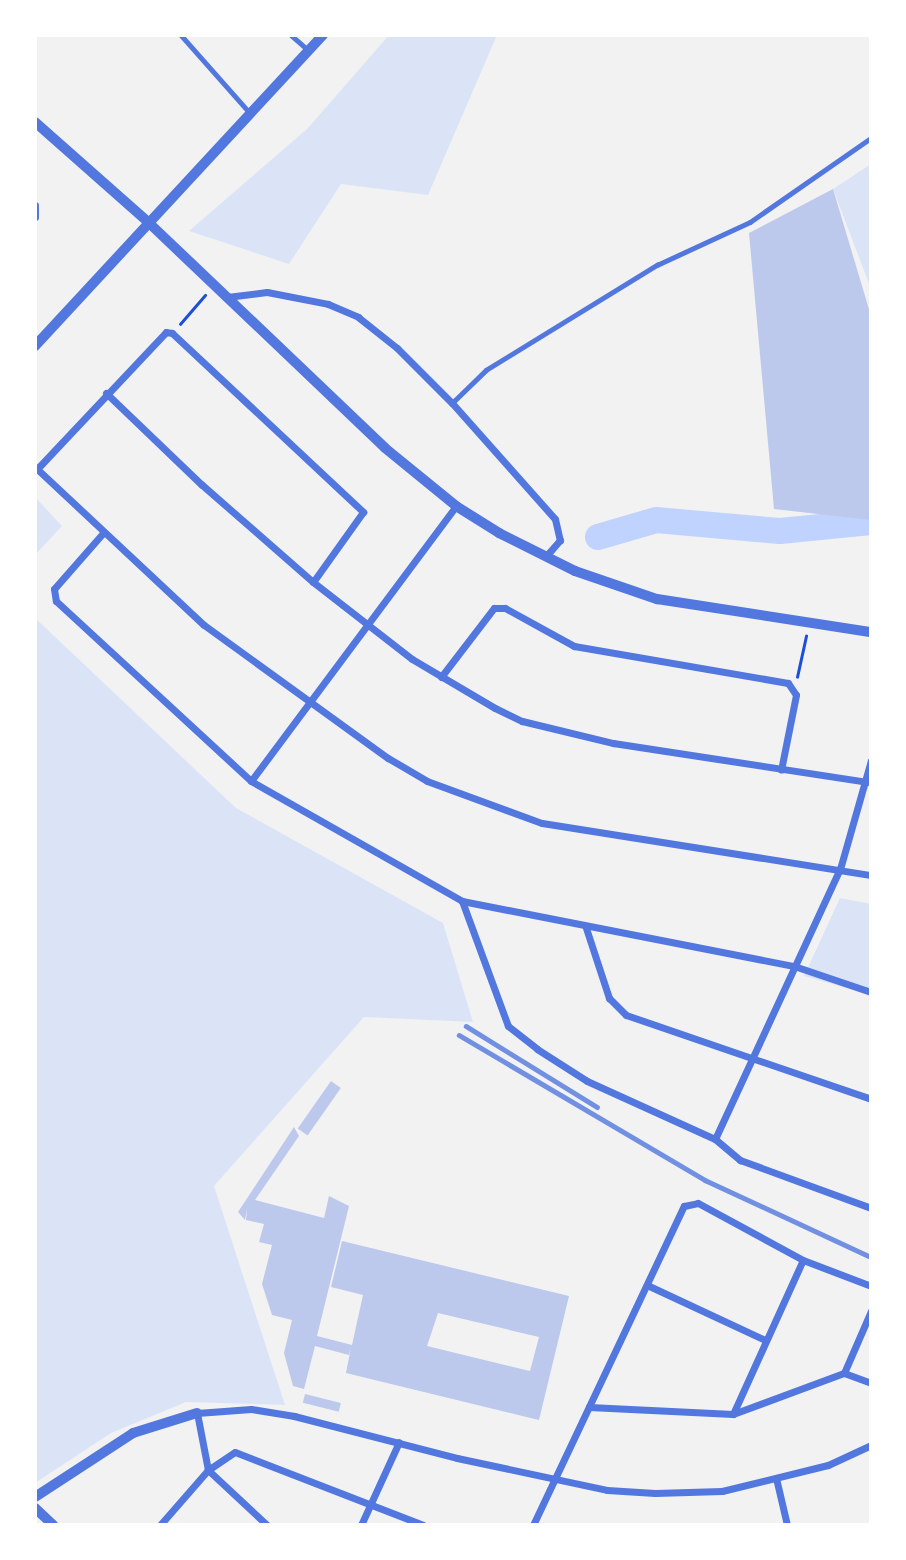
<!DOCTYPE html>
<style>
body{margin:0}
#map{position:relative;width:906px;height:1560px;overflow:hidden;background:#f2f2f2;font-family:Overpass,sans-serif}
div>[style]{position:absolute}
[style*='--x']{left:calc(var(--x)*1px);top:calc(var(--y)*1px);width:calc(var(--w)*1px);rotate:calc(var(--a)*1deg)}
.green>*{inset:0;background:#dbe4f7}
.river>*{height:26px;margin:-13px;padding:0 13px;transform-origin:13px;border-radius:13px;background:#bfd3fe}
.building>*{inset:0;background:#bdc9ec;transform-origin:0 0}
.path>*{height:2.5px;margin:-1.25px;padding:0 1.25px;transform-origin:1.25px;border-radius:1.25px;background:#1d4ed8}
.service>*{height:4.5px;margin:-2.25px;padding:0 2.25px;transform-origin:2.25px;border-radius:2.25px;background:#5277de}
.minor>*{height:7px;margin:-3.5px;padding:0 3.5px;transform-origin:3.5px;border-radius:3.5px;background:#5277de}
.tertiary>*{height:10px;margin:-5px;padding:0 5px;transform-origin:5px;border-radius:5px;background:#5277de}
.rail>*{height:4.5px;margin:-2.25px;padding:0 2.25px;transform-origin:2.25px;border-radius:2.25px;background:#7290e2}
span{translate:-50% -50%;white-space:nowrap;text-align:center;line-height:1.15;-webkit-text-stroke:6px #fff;paint-order:stroke}
.frame{position:absolute;inset:0;border:37px solid #fff;pointer-events:none}
</style>
<div id="map">
<div class="green">
<i style="clip-path:polygon(389px 35px,497px 35px,428px 195px,341px 184px,289px 264px,189px 231px,308px 128px)"></i>
<i style="clip-path:polygon(871px 164px,871px 289px,833px 189px)"></i>
<i style="clip-path:polygon(35px 497px,62px 526px,35px 555px)"></i>
<i style="clip-path:polygon(35px 618px,236px 808px,443px 923px,473px 1022px,364px 1017px,214px 1186px,285px 1405px,186px 1402px,111px 1433px,35px 1483px)"></i>
<i style="clip-path:polygon(840px 898px,871px 904px,871px 995px,804px 976px)"></i>
</div>
<div class="river">
<i style="--x:598;--y:537;--w:60;--a:-16.3"></i>
<i style="--x:656;--y:520;--w:124;--a:5.1"></i>
<i style="--x:780;--y:531;--w:91;--a:-5.6"></i>
</div>
<div class="building">
<i style="clip-path:polygon(833px 189px,871px 316px,871px 520px,774px 509px,749px 233px)"></i>
<i style="left:331px;top:1081px;width:12px;height:58px;rotate:35deg"></i>
<i style="clip-path:polygon(evenodd,294px 1127px,299px 1136px,255px 1200px,324px 1218px,329px 1196px,349px 1206px,317px 1336px,352px 1345px,363px 1295px,331px 1287px,342px 1241px,569px 1296px,539px 1420px,346px 1373px,351px 1347px,349px 1355px,315px 1346px,304px 1389px,293px 1386px,284px 1353px,292px 1320px,272px 1315px,262px 1284px,272px 1245px,259px 1242px,264px 1224px,246px 1220px,247px 1209px,245px 1220px,238px 1212px,294px 1127px,438px 1313px,539px 1337px,530px 1371px,427px 1346px,438px 1313px)"></i>
<i style="left:305px;top:1394px;width:37px;height:9px;rotate:14deg"></i>
</div>
<div class="path">
<i style="--x:180;--y:324;--w:38;--a:-49"></i>
<i style="--x:797;--y:677;--w:42;--a:-77.6"></i>
</div>
<div class="service">
<i style="--x:181;--y:35;--w:104;--a:48.5"></i>
<i style="--x:291;--y:35;--w:23;--a:41"></i>
<i style="--x:452;--y:403;--w:47;--a:-44.1"></i>
<i style="--x:486;--y:370;--w:201;--a:-31.6"></i>
<i style="--x:657;--y:265;--w:102;--a:-24.8"></i>
<i style="--x:750;--y:222;--w:147;--a:-34.8"></i>
</div>
<div class="minor">
<i style="--x:35;--y:205;--w:12;--a:90"></i>
<i style="--x:227;--y:297;--w:40;--a:-7.1"></i>
<i style="--x:267;--y:292;--w:62;--a:11.1"></i>
<i style="--x:328;--y:304;--w:33;--a:23"></i>
<i style="--x:358;--y:317;--w:50;--a:38.5"></i>
<i style="--x:397;--y:348;--w:78;--a:45"></i>
<i style="--x:452;--y:403;--w:155;--a:48.4"></i>
<i style="--x:555;--y:519;--w:22;--a:77"></i>
<i style="--x:560;--y:540;--w:21;--a:131"></i>
<i style="--x:106;--y:393;--w:132;--a:43.8"></i>
<i style="--x:201;--y:484;--w:149;--a:41.2"></i>
<i style="--x:313;--y:582;--w:125;--a:37.9"></i>
<i style="--x:412;--y:659;--w:96;--a:30.6"></i>
<i style="--x:495;--y:708;--w:30;--a:26"></i>
<i style="--x:522;--y:721;--w:94;--a:13.6"></i>
<i style="--x:613;--y:743;--w:257;--a:8.7"></i>
<i style="--x:35;--y:467;--w:231;--a:43.1"></i>
<i style="--x:204;--y:625;--w:227;--a:35.9"></i>
<i style="--x:388;--y:758;--w:45;--a:30.5"></i>
<i style="--x:427;--y:781;--w:122;--a:20.1"></i>
<i style="--x:542;--y:823;--w:333;--a:9"></i>
<i style="--x:37;--y:469;--w:188;--a:-46.7"></i>
<i style="--x:166;--y:332;--w:6;--a:9"></i>
<i style="--x:172;--y:333;--w:262;--a:43.1"></i>
<i style="--x:363;--y:512;--w:86;--a:125.5"></i>
<i style="--x:103;--y:533;--w:74;--a:131.2"></i>
<i style="--x:54;--y:589;--w:12;--a:81"></i>
<i style="--x:56;--y:601;--w:265;--a:42.7"></i>
<i style="--x:251;--y:781;--w:243;--a:29.6"></i>
<i style="--x:462;--y:901;--w:341;--a:11.1"></i>
<i style="--x:797;--y:967;--w:78;--a:18.7"></i>
<i style="--x:441;--y:677;--w:87;--a:-52.5"></i>
<i style="--x:494;--y:608;--w:11;--a:0"></i>
<i style="--x:505;--y:608;--w:79;--a:28.8"></i>
<i style="--x:574;--y:646;--w:217;--a:9.8"></i>
<i style="--x:788;--y:683;--w:14;--a:56"></i>
<i style="--x:796;--y:695;--w:76;--a:101.3"></i>
<i style="--x:251;--y:781;--w:343;--a:-53.3"></i>
<i style="--x:462;--y:901;--w:133;--a:69.8"></i>
<i style="--x:508;--y:1026;--w:37;--a:38"></i>
<i style="--x:537;--y:1049;--w:59;--a:32.6"></i>
<i style="--x:587;--y:1081;--w:141;--a:24.4"></i>
<i style="--x:715;--y:1139;--w:33;--a:40"></i>
<i style="--x:740;--y:1160;--w:140;--a:20.1"></i>
<i style="--x:586;--y:928;--w:74;--a:71.8"></i>
<i style="--x:609;--y:998;--w:24;--a:45"></i>
<i style="--x:626;--y:1015;--w:259;--a:18.9"></i>
<i style="--x:715;--y:1139;--w:298;--a:-65.2"></i>
<i style="--x:840;--y:869;--w:113;--a:-74.1"></i>
<i style="--x:647;--y:1285;--w:130;--a:25"></i>
<i style="--x:844;--y:1373;--w:29;--a:20"></i>
<i style="--x:589;--y:1407;--w:144;--a:2.8"></i>
<i style="--x:733;--y:1414;--w:118;--a:-20.3"></i>
<i style="--x:844;--y:1373;--w:68;--a:-66.5"></i>
<i style="--x:733;--y:1414;--w:169;--a:-65.6"></i>
<i style="--x:776;--y:1478;--w:48;--a:76.8"></i>
<i style="--x:160;--y:1525;--w:73;--a:-48.9"></i>
<i style="--x:208;--y:1470;--w:32;--a:-34"></i>
<i style="--x:235;--y:1452;--w:202;--a:21.2"></i>
<i style="--x:267;--y:1525;--w:81;--a:-137"></i>
<i style="--x:208;--y:1470;--w:58;--a:-100.9"></i>
<i style="--x:197;--y:1413;--w:54;--a:-4.2"></i>
<i style="--x:251;--y:1409;--w:44;--a:9.2"></i>
<i style="--x:294;--y:1416;--w:168;--a:14.4"></i>
<i style="--x:457;--y:1458;--w:153;--a:12"></i>
<i style="--x:607;--y:1490;--w:48;--a:3.6"></i>
<i style="--x:655;--y:1493;--w:67;--a:-1.7"></i>
<i style="--x:722;--y:1491;--w:109;--a:-13.8"></i>
<i style="--x:828;--y:1465;--w:47;--a:-24.9"></i>
<i style="--x:361;--y:1525;--w:91;--a:-65.4"></i>
<i style="--x:533;--y:1525;--w:353;--a:-64.7"></i>
<i style="--x:684;--y:1206;--w:14;--a:-12"></i>
<i style="--x:698;--y:1203;--w:119;--a:28.5"></i>
<i style="--x:803;--y:1260;--w:73;--a:20.9"></i>
</div>
<div class="tertiary">
<i style="--x:35;--y:122;--w:151;--a:41.5"></i>
<i style="--x:148;--y:222;--w:327;--a:43.6"></i>
<i style="--x:385;--y:448;--w:92;--a:39.2"></i>
<i style="--x:456;--y:506;--w:51;--a:32.1"></i>
<i style="--x:499;--y:533;--w:85;--a:26.6"></i>
<i style="--x:575;--y:571;--w:87;--a:18.9"></i>
<i style="--x:657;--y:599;--w:217;--a:8.8"></i>
<i style="--x:35;--y:346;--w:424;--a:-47.2"></i>
<i style="--x:35;--y:1497;--w:117;--a:-33.1"></i>
<i style="--x:133;--y:1433;--w:67;--a:-17.4"></i>
<i style="--x:35;--y:1508;--w:25;--a:43"></i>
</div>
<div class="rail">
<i style="--x:466;--y:1026;--w:154;--a:31.7"></i>
<i style="--x:459;--y:1035;--w:286;--a:30.5"></i>
<i style="--x:705;--y:1180;--w:183;--a:24.9"></i>
</div>
<div class="frame"></div>
</div>
